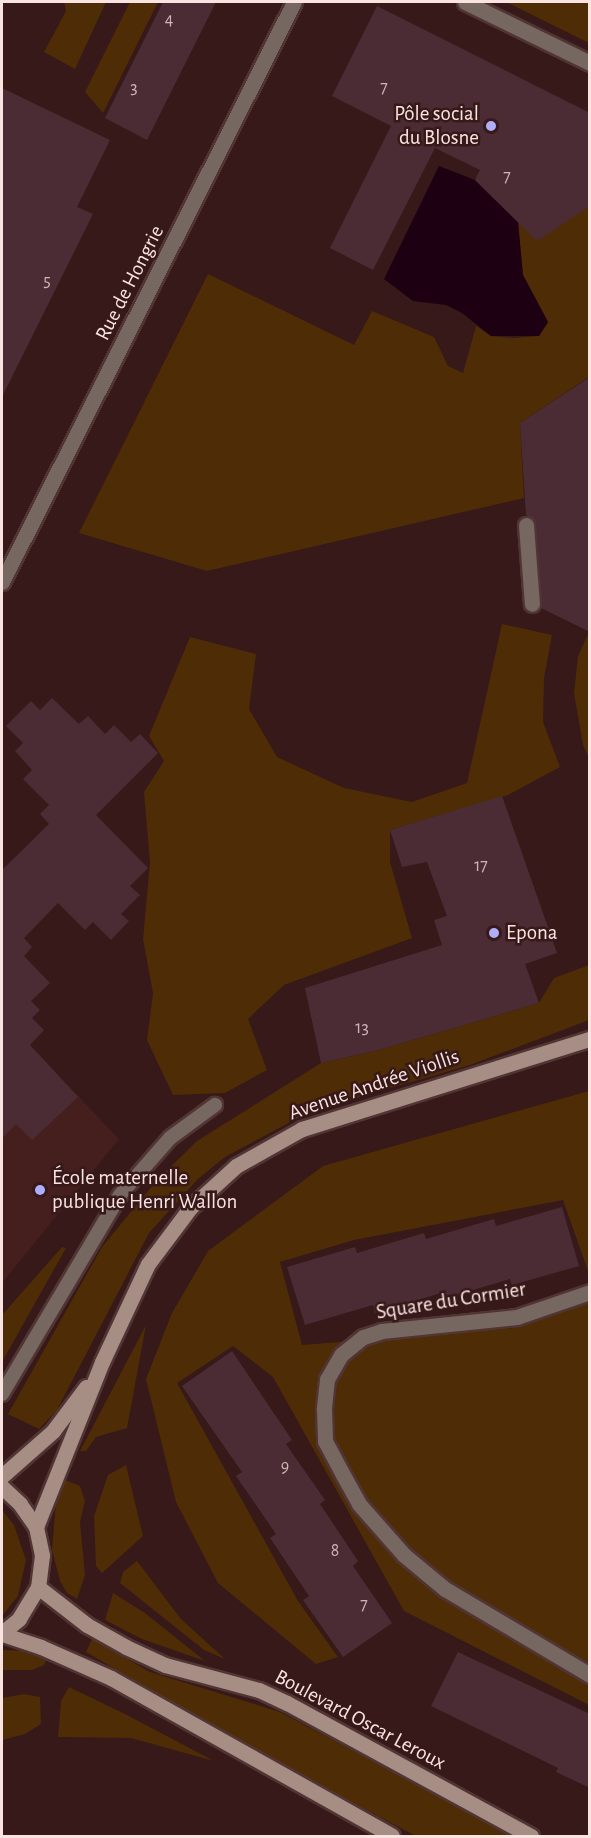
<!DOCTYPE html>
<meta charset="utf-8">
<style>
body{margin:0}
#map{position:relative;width:591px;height:1838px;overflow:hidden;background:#361918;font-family:"Alegreya Sans",sans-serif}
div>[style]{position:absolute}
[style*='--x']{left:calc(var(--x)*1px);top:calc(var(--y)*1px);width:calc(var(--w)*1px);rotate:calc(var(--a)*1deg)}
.built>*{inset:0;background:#441f1e}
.green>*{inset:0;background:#4e2c05}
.water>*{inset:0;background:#1d0012}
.building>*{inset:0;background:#4b2c34}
.roads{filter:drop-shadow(2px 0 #513534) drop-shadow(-2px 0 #513534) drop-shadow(0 2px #513534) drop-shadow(0 -2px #513534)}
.service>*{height:14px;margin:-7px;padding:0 7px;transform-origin:7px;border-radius:7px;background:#766761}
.pedestrian>*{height:15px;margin:-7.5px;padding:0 7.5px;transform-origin:7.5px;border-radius:7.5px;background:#766761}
.minor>*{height:15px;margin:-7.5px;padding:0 7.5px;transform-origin:7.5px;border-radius:7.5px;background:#766761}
.secondary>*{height:15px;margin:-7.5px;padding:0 7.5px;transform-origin:7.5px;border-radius:7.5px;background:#a68e84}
.dots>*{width:16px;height:16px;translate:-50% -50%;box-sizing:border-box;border:3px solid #361918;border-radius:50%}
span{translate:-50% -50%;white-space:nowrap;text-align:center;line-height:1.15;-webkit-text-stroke:5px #361918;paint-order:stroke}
.number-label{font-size:18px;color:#ceb6b6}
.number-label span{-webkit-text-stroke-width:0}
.poi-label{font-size:21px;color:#fae4e2}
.right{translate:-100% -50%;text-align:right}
.left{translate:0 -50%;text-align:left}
.street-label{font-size:21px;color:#fae4e2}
.frame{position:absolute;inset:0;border:3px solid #fae4e2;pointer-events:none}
</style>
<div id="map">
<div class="built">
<i style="clip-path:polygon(2px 1006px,24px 1029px,30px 1045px,119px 1139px,2px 1283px)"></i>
</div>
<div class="green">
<i style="clip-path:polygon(64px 2px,106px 2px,75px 69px,44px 52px,66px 11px)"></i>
<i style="clip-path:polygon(130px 2px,158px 2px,103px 113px,85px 92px)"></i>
<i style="clip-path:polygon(506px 2px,589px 2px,589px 43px)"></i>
<i style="clip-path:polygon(589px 206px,589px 377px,520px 423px,524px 498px,207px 571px,79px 533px,208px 274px,354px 345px,372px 311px,434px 337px,448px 366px,463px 373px,476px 326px,491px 336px,514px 338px,539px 336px,548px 322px,523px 275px,518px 222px)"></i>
<i style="clip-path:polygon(502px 624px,552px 635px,544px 678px,543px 722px,560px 767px,508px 795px,390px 830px,390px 862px,412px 938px,284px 985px,248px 1019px,267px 1070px,225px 1093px,173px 1095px,147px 1040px,153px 993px,143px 939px,150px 863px,144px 792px,164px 761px,149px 736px,190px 637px,256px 654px,249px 709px,277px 757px,344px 788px,412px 802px,467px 783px)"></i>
<i style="clip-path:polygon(589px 632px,590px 632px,589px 758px,583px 745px,574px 693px,578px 656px)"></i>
<i style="clip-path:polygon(589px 965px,589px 1020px,470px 1065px,311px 1111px,225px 1157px,198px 1179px,149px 1233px,57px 1410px,39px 1429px,8px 1414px,102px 1247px,158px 1179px,197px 1141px,321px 1063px,379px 1050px,539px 1003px,554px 978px)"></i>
<i style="clip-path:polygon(589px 1091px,589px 1274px,563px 1200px,354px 1240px,280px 1262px,302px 1345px,514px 1328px,589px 1301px,589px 1705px,404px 1611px,273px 1377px,233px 1346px,177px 1383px,298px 1601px,338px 1657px,316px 1664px,218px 1583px,176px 1502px,146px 1379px,172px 1313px,208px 1251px,323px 1166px)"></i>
<i style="clip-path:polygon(62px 1247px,66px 1248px,2px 1362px,2px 1315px)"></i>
<i style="clip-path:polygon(146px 1325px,127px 1428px,96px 1437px,86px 1451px,80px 1451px)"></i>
<i style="clip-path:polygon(126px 1465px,143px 1536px,102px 1573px,96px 1566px,94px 1516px,108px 1475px)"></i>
<i style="clip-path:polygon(65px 1480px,80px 1486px,85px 1501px,80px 1522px,85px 1575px,77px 1599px,67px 1593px,60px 1581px,52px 1550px,56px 1502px)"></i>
<i style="clip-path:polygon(2px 1510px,14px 1525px,26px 1560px,18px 1596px,2px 1616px)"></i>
<i style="clip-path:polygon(137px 1561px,181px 1619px,225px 1659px,204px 1650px,120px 1583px,123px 1572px)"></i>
<i style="clip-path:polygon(113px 1593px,145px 1613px,205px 1661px,142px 1639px,105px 1620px)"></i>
<i style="clip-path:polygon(92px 1639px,150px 1672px,280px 1712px,514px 1836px,416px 1836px,257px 1752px,86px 1652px)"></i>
<i style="clip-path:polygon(2px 1650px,32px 1651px,48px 1657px,44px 1665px,32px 1670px,2px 1670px)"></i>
<i style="clip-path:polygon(69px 1687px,125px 1714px,214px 1761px,131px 1738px,58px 1737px,61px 1701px)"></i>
<i style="clip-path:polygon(24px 1694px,40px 1697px,41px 1724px,25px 1734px,2px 1740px,2px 1698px)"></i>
</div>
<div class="water">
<i style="clip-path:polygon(439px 166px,475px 180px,518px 222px,523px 275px,548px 322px,539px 336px,491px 336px,462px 313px,446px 305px,413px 301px,384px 279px)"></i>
</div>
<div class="building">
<i style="clip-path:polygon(163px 2px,216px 2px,147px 140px,105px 118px)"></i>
<i style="clip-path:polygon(377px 6px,590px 113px,590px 206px,537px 241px,475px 180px,480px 170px,435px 148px,373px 270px,330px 248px,391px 126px,332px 96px)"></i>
<i style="clip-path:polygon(2px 88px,110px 140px,77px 207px,93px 214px,2px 397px)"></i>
<i style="clip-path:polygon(590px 377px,590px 632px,541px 608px,536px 524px,526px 515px,520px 423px)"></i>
<i style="clip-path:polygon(52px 698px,79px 724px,88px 716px,105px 734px,114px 725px,131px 742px,140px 734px,158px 753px,96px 815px,148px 868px,130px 886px,140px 895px,121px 914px,129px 921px,111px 940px,93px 922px,85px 930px,58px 903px,24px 938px,32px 947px,24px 956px,50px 983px,31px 1001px,40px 1010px,32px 1018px,44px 1030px,30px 1045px,78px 1097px,32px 1140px,16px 1124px,2px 1138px,2px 870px,49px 824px,40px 814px,49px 805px,23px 779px,32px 770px,15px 751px,23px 743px,6px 726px,31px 701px,40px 710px)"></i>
<i style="clip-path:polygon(502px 796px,557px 953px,525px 964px,539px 1003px,379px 1050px,321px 1063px,305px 988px,442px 945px,434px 920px,447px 916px,427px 862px,402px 867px,390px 830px)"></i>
<i style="clip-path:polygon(562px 1207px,579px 1266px,512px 1285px,510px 1279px,443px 1299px,441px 1293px,375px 1313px,373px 1305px,305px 1325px,287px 1267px,355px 1247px,357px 1253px,424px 1233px,426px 1239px,494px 1219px,496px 1226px)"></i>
<i style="clip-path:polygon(232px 1351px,292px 1440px,286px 1444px,325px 1500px,320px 1504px,358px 1561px,353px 1566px,392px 1623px,343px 1657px,303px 1600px,309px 1596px,270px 1538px,276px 1534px,236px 1476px,242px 1472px,182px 1386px)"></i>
<i style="clip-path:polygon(458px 1652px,590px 1714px,590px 1788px,556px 1772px,558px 1768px,431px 1706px)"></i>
</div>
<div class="roads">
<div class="service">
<i style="--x:2;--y:1394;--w:231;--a:-59.3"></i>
<i style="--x:120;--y:1195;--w:76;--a:-48.7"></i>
<i style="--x:170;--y:1138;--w:56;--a:-36.3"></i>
</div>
<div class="pedestrian">
<i style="--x:465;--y:2;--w:139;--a:26"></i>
<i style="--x:526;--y:525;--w:79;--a:85.7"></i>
</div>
<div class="minor">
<i style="--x:2;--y:582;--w:649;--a:-63.28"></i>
<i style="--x:590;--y:1292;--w:77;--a:161.1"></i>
<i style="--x:517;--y:1317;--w:136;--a:174.1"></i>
<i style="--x:382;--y:1331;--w:20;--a:162"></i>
<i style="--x:363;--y:1337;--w:28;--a:141"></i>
<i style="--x:341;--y:1355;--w:28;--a:120"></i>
<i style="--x:327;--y:1379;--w:31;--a:96"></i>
<i style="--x:324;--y:1410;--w:31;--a:88"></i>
<i style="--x:325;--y:1441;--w:36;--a:62"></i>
<i style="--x:342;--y:1473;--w:35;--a:61"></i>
<i style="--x:359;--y:1504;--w:68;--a:48.6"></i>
<i style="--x:404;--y:1555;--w:53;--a:39.7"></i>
<i style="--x:445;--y:1589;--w:169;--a:30.7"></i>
</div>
<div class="secondary">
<i style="--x:2;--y:1476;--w:68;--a:-41.4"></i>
<i style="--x:53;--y:1431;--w:55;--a:-53.1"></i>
<i style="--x:2;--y:1487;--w:25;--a:43"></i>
<i style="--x:20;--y:1504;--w:28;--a:55"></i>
<i style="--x:36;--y:1527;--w:29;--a:78"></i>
<i style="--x:42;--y:1555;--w:32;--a:97"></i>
<i style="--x:38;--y:1587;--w:37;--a:121"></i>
<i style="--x:19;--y:1619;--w:22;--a:141"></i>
<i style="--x:36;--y:1527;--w:178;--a:-68.2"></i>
<i style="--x:102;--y:1362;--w:108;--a:-64.9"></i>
<i style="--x:148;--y:1264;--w:70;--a:-53.1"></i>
<i style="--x:190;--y:1208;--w:62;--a:-42.4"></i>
<i style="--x:236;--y:1166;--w:76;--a:-29.3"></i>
<i style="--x:302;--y:1129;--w:302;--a:-17.4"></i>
<i style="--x:38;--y:1587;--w:62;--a:37.8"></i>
<i style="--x:87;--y:1625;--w:45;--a:29.4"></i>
<i style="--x:126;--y:1647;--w:43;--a:24.8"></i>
<i style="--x:165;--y:1665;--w:97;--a:14.9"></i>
<i style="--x:259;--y:1690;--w:31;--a:25"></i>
<i style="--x:287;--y:1703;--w:278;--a:28.6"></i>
<i style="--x:2;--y:1634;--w:41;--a:18.4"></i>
<i style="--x:41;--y:1647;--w:77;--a:23.9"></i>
<i style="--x:111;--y:1678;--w:322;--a:29.3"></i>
</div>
</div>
<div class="dots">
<i style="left:491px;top:126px;background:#b0aefa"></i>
<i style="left:494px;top:933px;background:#b0aefa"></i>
<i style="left:40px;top:1190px;background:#b0aefa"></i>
</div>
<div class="number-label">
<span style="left:169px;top:20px">4</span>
<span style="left:134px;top:88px">3</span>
<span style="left:384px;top:88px">7</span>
<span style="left:507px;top:177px">7</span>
<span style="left:47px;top:281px">5</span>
<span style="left:481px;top:866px">17</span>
<span style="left:362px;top:1028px">13</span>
<span style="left:285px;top:1467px">9</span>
<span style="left:335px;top:1551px">8</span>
<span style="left:364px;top:1605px">7</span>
</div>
<div class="poi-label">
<span class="right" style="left:479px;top:126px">Pôle social<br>du Blosne</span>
<span class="left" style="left:506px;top:933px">Epona</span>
<span class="left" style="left:52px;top:1190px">École maternelle<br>publique Henri Wallon</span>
</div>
<div class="street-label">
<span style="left:130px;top:283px;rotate:-63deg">Rue de Hongrie</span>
<span style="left:374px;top:1085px;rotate:-19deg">Avenue Andrée Viollis</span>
<span style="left:451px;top:1301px;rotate:-9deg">Square du Cormier</span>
<span style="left:360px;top:1720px;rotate:28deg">Boulevard Oscar Leroux</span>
</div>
<div class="frame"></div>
</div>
